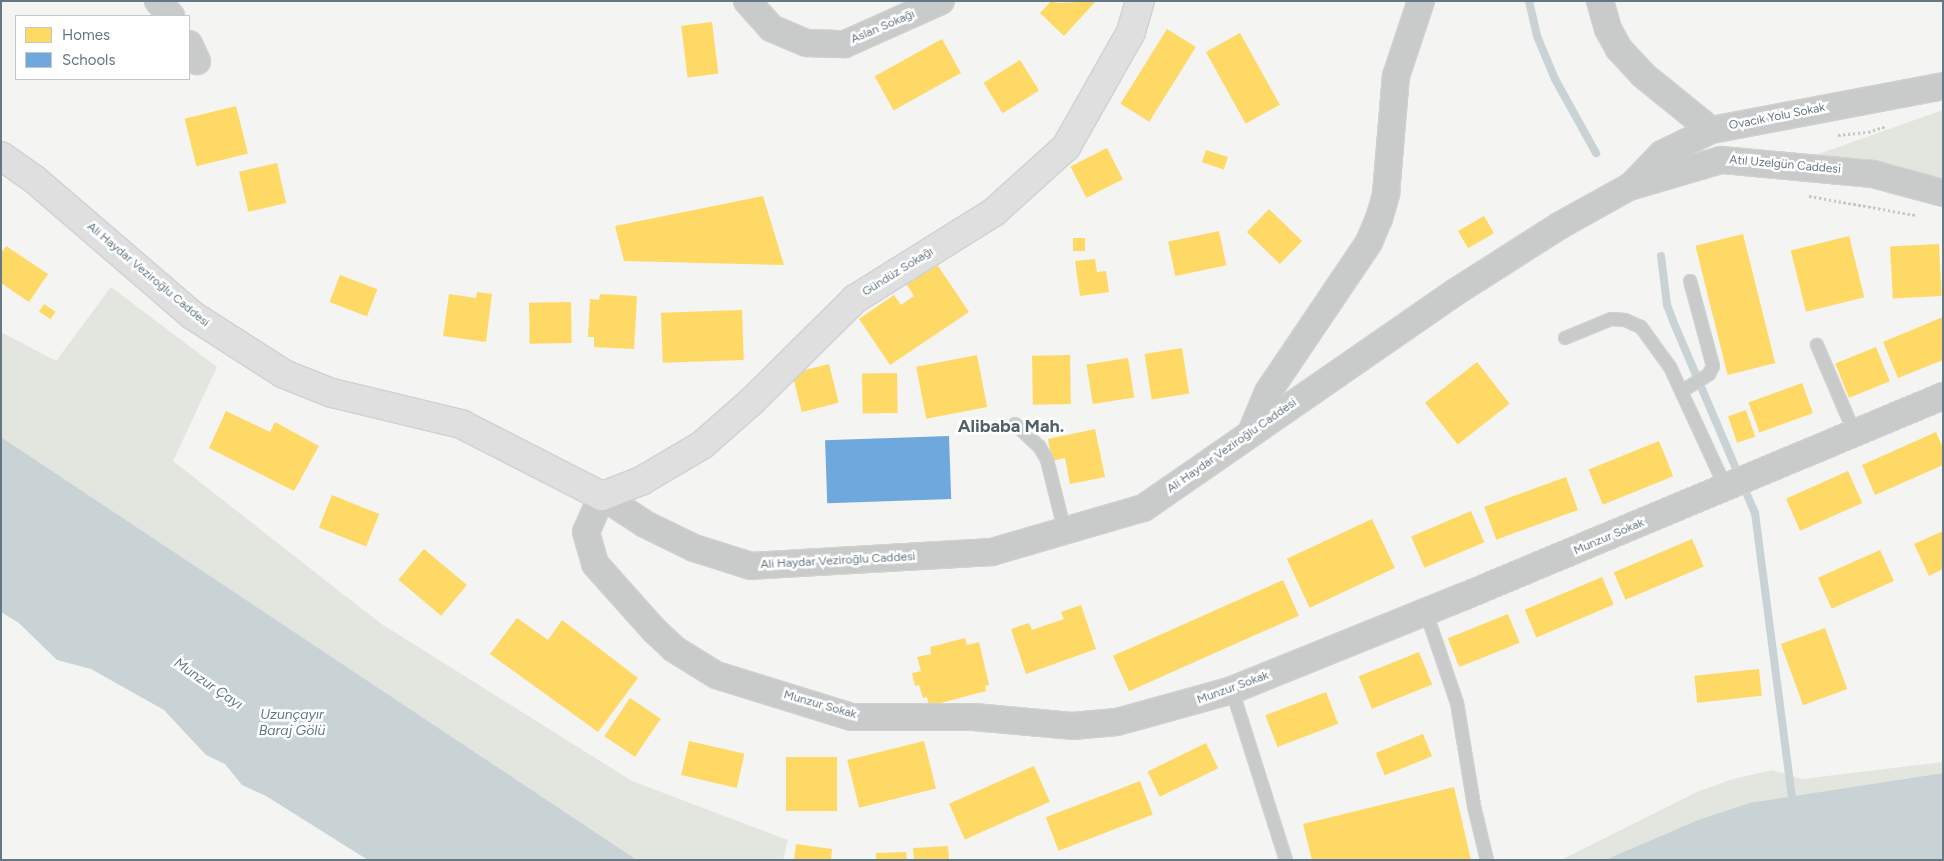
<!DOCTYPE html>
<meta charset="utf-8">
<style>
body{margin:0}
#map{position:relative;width:1944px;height:861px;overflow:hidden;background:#f4f4f2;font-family:Figtree,sans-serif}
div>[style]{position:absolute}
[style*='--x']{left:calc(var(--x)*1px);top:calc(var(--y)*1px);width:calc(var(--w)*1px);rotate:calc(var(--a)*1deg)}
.green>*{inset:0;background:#e3e6df}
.water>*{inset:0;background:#c9d2d4}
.homes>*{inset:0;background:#ffd966;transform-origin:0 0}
.schools>*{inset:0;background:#6fa8dc;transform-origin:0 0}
.stream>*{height:8px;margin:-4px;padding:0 4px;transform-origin:4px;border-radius:4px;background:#c9d2d4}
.path>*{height:3px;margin-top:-1.5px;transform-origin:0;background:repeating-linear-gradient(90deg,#c6c7c8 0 2.5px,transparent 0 5px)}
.roads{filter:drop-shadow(1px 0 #d0d2d2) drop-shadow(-1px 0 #d0d2d2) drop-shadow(0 1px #d0d2d2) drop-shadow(0 -1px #d0d2d2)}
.service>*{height:12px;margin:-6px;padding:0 6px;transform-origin:6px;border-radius:6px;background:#c9caca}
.minor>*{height:26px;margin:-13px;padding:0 13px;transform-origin:13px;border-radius:13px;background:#c9caca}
.secondary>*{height:28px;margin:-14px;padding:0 14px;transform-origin:14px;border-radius:14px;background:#dedfde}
span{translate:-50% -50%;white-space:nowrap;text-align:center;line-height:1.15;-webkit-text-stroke:5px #fff;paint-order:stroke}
.street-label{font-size:12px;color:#647883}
.water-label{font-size:14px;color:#5f7a7f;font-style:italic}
.district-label{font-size:18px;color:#526068;font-weight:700}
.frame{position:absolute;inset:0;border:2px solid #647883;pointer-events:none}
.legend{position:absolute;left:15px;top:15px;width:175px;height:65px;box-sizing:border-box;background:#fff;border:1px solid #c1c9cd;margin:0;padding:6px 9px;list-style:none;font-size:15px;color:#647883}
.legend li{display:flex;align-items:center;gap:10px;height:25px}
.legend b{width:25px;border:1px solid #c1c9cd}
</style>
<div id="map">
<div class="green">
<i style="clip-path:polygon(1943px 110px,1943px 190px,1790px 164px)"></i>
<i style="clip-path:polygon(111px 287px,217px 367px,173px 461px,380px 623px,632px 781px,788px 840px,783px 860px,637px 860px,1px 437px,1px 332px,56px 361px)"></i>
<i style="clip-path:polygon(1943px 762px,1943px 773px,1745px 804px,1698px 820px,1605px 860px,1561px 860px,1699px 791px,1733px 779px,1772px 770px,1802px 779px)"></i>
</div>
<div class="water">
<i style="clip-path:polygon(1px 437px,637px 860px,368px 860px,266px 796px,242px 785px,225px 764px,206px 755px,164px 710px,91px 669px,57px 660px,19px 623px,1px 612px)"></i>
<i style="clip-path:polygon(1943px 773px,1943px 860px,1605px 860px,1698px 820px,1749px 803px)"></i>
</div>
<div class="homes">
<i style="clip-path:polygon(1051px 1px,1058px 3px,1096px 1px,1064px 36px,1040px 13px)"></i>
<i style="left:712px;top:22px;width:52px;height:31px;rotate:83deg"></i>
<i style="left:1167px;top:29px;width:34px;height:88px;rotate:32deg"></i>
<i style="left:1240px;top:33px;width:82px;height:39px;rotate:61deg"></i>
<i style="left:942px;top:39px;width:39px;height:77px;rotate:61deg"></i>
<i style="left:1020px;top:60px;width:36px;height:43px;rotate:58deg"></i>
<i style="left:236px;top:106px;width:49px;height:53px;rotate:76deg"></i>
<i style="left:1107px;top:148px;width:35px;height:41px;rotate:63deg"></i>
<i style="left:1206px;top:150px;width:23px;height:13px;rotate:18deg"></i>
<i style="left:277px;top:163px;width:41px;height:39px;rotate:77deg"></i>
<i style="clip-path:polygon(763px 196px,784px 265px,624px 261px,615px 226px)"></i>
<i style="left:1269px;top:209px;width:46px;height:32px;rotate:44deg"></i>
<i style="left:1484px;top:216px;width:20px;height:30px;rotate:60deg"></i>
<i style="left:1219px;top:231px;width:35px;height:52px;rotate:78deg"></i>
<i style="left:1743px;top:234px;width:133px;height:49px;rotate:76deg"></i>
<i style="left:1849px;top:236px;width:63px;height:60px;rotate:76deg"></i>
<i style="left:1073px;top:238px;width:12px;height:13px"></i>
<i style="left:1939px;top:244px;width:52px;height:49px;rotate:87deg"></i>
<i style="clip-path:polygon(6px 246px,48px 274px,29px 302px,1px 283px,1px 253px)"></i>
<i style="clip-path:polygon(932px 257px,969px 312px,890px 365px,859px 319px,894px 295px,901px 305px,914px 296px,902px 277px)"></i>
<i style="clip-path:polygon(1095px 259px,1097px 272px,1106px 271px,1109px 292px,1080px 296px,1075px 261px)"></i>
<i style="left:340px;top:275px;width:40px;height:29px;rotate:21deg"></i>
<i style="clip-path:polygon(477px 292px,492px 294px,486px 342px,443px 336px,449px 294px,476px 298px)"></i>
<i style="clip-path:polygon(600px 294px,637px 296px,634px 349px,594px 347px,594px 337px,588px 337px,590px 299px,599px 300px)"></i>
<i style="left:571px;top:302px;width:41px;height:42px;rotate:89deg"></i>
<i style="left:44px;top:304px;width:14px;height:9px;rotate:34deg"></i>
<i style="left:742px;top:310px;width:50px;height:81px;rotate:88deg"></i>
<i style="clip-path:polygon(1943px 317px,1943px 360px,1898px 378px,1883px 342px)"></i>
<i style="left:1876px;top:347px;width:37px;height:44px;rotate:68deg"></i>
<i style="left:1182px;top:348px;width:46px;height:38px;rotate:81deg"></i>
<i style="left:977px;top:355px;width:53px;height:62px;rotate:79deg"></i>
<i style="left:1070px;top:355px;width:49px;height:38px;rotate:89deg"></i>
<i style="left:1128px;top:358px;width:40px;height:42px;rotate:81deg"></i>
<i style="left:1477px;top:362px;width:53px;height:66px;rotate:52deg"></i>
<i style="left:829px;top:364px;width:40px;height:38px;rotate:76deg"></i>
<i style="left:897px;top:373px;width:40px;height:35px;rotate:89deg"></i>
<i style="left:1802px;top:383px;width:32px;height:57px;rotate:70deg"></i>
<i style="left:1746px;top:410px;width:28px;height:19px;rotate:71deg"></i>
<i style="clip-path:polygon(226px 411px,270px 432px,275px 422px,319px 446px,294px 491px,209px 448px)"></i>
<i style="clip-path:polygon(1095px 429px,1105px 477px,1070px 484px,1065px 458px,1052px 461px,1048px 439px)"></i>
<i style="clip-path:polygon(1936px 432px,1943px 448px,1943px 465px,1875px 495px,1862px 465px)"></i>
<i style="left:1659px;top:441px;width:38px;height:76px;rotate:68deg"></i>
<i style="left:1848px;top:471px;width:35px;height:68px;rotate:66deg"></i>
<i style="left:1566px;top:477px;width:35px;height:87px;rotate:70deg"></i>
<i style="left:332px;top:495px;width:51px;height:35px;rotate:22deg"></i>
<i style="left:1471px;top:511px;width:34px;height:65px;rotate:67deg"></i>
<i style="left:1372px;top:519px;width:54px;height:94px;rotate:65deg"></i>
<i style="clip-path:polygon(1943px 531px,1943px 569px,1929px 576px,1914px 544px)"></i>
<i style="left:1692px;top:539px;width:30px;height:85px;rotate:67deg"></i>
<i style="left:424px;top:549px;width:56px;height:40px;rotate:40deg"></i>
<i style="left:1880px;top:550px;width:34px;height:68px;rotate:66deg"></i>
<i style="left:1602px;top:577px;width:30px;height:84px;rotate:67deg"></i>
<i style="left:1283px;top:580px;width:39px;height:186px;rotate:66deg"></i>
<i style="clip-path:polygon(1081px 605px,1096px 649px,1026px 674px,1011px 629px,1029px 623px,1032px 630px,1064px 619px,1061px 612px)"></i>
<i style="left:1508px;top:614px;width:31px;height:65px;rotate:68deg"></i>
<i style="clip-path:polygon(517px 618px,548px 640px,562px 620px,638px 678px,598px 732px,490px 654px)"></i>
<i style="left:1825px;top:628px;width:65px;height:47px;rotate:70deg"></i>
<i style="clip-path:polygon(965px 638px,967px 645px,979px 642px,989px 685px,985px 686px,986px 691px,929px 706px,927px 697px,923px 698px,919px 685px,915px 686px,912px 673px,921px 671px,917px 657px,931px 654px,930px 647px)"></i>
<i style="left:1419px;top:652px;width:35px;height:65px;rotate:68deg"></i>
<i style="left:1759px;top:669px;width:27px;height:65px;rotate:84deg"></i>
<i style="left:1326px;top:692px;width:34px;height:65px;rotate:69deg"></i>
<i style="left:630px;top:698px;width:37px;height:46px;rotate:34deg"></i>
<i style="left:1423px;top:734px;width:24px;height:51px;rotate:68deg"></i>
<i style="left:689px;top:741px;width:57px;height:35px;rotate:13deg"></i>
<i style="left:924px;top:741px;width:49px;height:79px;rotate:76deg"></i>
<i style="left:1206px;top:743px;width:28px;height:65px;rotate:64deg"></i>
<i style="left:786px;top:757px;width:51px;height:54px"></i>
<i style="left:1034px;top:766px;width:39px;height:93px;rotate:66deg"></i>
<i style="left:1140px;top:781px;width:36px;height:101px;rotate:69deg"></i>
<i style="clip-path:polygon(1454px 787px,1471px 860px,1312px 860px,1303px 824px)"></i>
<i style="clip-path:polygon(796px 844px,832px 849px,831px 860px,794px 860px)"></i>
<i style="clip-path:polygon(948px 846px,949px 860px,914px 860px,913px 848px)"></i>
<i style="clip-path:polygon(906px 852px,907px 860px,876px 860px,876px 853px)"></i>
</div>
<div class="schools">
<i style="left:949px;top:436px;width:63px;height:124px;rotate:88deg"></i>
</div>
<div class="stream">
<i style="--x:1529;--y:1;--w:36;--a:77"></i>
<i style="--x:1537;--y:36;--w:47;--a:67.3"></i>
<i style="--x:1555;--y:79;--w:85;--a:61"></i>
<i style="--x:1661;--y:256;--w:49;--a:83"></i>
<i style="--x:1667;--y:305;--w:17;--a:69"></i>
<i style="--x:1673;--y:321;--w:209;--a:66.9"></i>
<i style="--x:1755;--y:513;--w:295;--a:82.6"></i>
</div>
<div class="path">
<i style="--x:1838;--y:135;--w:30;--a:-6"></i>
<i style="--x:1868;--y:132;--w:19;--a:-18"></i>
<i style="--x:1809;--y:196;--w:109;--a:10.1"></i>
</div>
<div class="roads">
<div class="service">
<i style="--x:1565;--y:338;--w:50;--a:-22.4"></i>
<i style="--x:1611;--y:319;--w:14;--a:4"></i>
<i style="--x:1625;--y:320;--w:17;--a:24"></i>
<i style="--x:1641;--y:327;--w:49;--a:54.1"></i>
<i style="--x:1670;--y:367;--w:133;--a:65.2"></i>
<i style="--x:1817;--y:345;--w:97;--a:66.9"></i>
<i style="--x:1682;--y:391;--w:32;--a:-32"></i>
<i style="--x:1709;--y:374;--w:9;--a:-63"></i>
<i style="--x:1713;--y:366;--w:88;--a:-105.1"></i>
<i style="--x:1015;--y:424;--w:33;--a:43"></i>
<i style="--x:1039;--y:446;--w:16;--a:60"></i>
<i style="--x:1047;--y:460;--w:74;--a:76"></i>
<i style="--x:1426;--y:612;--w:96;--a:71.2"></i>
<i style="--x:1457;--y:703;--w:104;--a:80.6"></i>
<i style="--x:1474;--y:806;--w:56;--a:76.5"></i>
<i style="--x:1232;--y:690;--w:178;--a:72.4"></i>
</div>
<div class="minor">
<i style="--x:158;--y:1;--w:20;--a:49"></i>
<i style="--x:747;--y:1;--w:36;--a:48"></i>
<i style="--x:771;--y:28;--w:39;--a:23"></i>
<i style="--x:807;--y:43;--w:38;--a:2"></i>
<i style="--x:845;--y:44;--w:105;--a:-24.1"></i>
<i style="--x:1600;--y:1;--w:29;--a:74"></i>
<i style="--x:1608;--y:29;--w:23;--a:61"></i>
<i style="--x:1619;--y:49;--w:35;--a:47"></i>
<i style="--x:1643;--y:75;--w:87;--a:39"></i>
<i style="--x:189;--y:44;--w:19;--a:65"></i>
<i style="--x:1632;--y:185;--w:43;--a:-45.9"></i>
<i style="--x:1662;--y:154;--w:55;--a:-26.1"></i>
<i style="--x:1711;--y:130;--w:236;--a:-10.7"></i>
<i style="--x:1943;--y:193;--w:73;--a:-164.8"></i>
<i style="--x:1873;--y:174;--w:153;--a:-174.7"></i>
<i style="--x:1721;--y:160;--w:96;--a:163.6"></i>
<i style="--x:1629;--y:187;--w:80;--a:150.9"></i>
<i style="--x:1559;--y:226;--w:125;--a:147.5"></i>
<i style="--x:1454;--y:293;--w:378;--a:145.3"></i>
<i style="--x:1143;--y:508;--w:157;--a:163.8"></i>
<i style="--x:992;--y:552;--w:241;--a:176.7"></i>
<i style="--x:751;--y:566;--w:60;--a:-162.5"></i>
<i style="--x:694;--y:548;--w:55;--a:-153.9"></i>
<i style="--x:645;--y:524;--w:51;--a:-146.9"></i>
<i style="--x:602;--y:496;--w:39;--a:114"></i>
<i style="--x:586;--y:532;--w:33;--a:74"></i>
<i style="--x:595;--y:564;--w:90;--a:48.2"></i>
<i style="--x:655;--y:631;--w:26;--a:43"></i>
<i style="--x:674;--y:649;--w:49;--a:31.8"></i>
<i style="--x:716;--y:675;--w:142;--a:17.2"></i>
<i style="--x:852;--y:717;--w:122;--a:0"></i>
<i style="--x:974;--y:717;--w:98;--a:5.2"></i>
<i style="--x:1072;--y:726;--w:45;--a:-5.1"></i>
<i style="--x:1117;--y:722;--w:119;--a:-15.5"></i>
<i style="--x:1232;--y:690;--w:251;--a:-22"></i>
<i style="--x:1465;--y:596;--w:518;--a:-22.7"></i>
<i style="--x:1251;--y:433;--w:44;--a:-67.5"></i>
<i style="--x:1268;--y:392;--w:181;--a:-56"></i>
<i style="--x:1369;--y:242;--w:25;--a:-67"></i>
<i style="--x:1379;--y:219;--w:26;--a:-74"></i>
<i style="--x:1386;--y:194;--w:118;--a:-85.2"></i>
<i style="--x:1396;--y:76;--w:79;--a:-71.6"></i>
</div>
<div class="secondary">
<i style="--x:1;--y:156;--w:40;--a:34.9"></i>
<i style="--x:34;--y:179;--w:208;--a:40.7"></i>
<i style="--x:192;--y:315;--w:109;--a:32.7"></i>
<i style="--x:284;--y:374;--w:52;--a:21.6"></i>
<i style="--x:332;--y:393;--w:133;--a:13.5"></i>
<i style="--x:461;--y:424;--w:158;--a:27.1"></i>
<i style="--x:602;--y:496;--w:42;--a:-21"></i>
<i style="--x:641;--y:481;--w:71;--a:-30.5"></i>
<i style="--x:702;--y:445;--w:67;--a:-41.3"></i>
<i style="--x:752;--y:401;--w:145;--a:-44.7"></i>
<i style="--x:855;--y:299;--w:164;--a:-32"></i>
<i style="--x:994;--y:212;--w:97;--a:-42.1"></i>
<i style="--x:1066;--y:147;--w:132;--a:-60.5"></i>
<i style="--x:1131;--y:32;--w:32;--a:-74"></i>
</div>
</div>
<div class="street-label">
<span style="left:883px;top:27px;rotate:-23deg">Aslan Sokağı</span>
<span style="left:1777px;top:117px;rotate:-11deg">Ovacık Yolu Sokak</span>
<span style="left:1785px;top:165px;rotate:5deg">Atıl Uzelgün Caddesi</span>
<span style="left:898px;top:272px;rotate:-32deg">Gündüz Sokağı</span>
<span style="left:148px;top:275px;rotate:40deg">Ali Haydar Veziroğlu Caddesi</span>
<span style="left:1232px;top:446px;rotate:-35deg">Ali Haydar Veziroğlu Caddesi</span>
<span style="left:1609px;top:537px;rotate:-23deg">Munzur Sokak</span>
<span style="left:838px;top:561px;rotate:-3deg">Ali Haydar Veziroğlu Caddesi</span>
<span style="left:1233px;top:688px;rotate:-20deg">Munzur Sokak</span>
<span style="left:820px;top:705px;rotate:16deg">Munzur Sokak</span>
</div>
<div class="water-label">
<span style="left:208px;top:684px;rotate:34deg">Munzur Çayı</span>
<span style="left:292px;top:723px">Uzunçayır<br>Baraj Gölü</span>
</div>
<div class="district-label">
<span style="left:1011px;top:426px">Alibaba Mah.</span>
</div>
<div class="frame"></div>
<ul class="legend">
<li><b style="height:14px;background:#ffd966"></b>Homes</li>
<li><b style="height:14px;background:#6fa8dc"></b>Schools</li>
</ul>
</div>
